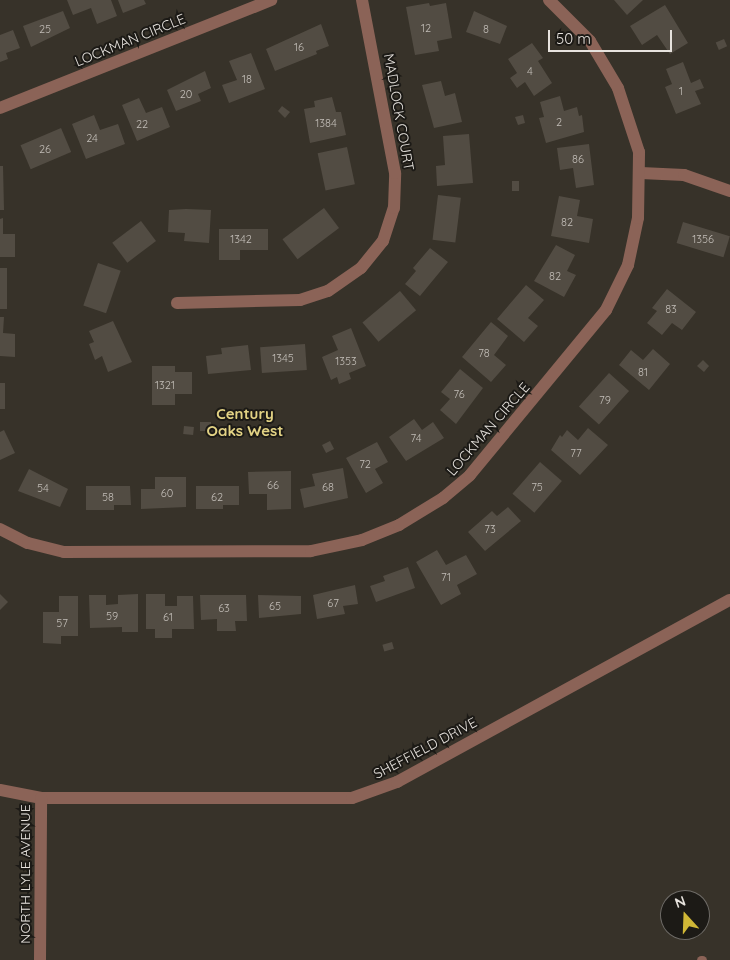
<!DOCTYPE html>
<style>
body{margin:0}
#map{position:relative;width:730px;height:960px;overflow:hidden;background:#373229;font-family:Quicksand,sans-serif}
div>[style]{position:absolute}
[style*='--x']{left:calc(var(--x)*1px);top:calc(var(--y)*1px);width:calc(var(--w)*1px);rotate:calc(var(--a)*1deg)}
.building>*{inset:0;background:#524c43;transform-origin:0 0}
.lane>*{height:9px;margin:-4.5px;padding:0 4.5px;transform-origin:4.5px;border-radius:4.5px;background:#8b6357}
.street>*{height:12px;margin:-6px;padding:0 6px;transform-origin:6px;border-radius:6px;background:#8b6357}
span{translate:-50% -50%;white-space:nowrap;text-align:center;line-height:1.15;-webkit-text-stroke:4px #1c1a16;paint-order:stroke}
.number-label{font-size:11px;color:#c2bdb7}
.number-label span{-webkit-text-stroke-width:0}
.street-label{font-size:14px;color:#e7e3de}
.neighbourhood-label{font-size:15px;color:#e2d284;font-weight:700}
.north{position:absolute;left:660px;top:890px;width:50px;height:50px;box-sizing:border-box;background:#1c1a16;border:1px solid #6d6a66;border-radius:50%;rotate:340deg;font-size:14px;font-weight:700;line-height:20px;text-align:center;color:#e7e3de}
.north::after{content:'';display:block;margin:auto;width:18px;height:22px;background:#d0b736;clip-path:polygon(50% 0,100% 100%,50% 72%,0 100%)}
.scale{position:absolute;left:548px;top:30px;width:124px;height:22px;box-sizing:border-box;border:2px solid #e7e3de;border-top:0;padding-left:6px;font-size:15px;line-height:18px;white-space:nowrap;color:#e7e3de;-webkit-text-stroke:4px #1c1a16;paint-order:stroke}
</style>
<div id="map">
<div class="building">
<i style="clip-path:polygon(67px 0,111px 0,117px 16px,97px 24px,91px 8px,73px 15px)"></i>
<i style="clip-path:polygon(118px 0,144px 0,146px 4px,123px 13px)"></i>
<i style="clip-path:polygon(614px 0,643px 0,627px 15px)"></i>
<i style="clip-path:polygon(429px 3px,430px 6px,446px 3px,452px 38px,437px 41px,439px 51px,415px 55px,406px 7px)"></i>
<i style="clip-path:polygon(665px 5px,688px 43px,670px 54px,657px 35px,642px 45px,630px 26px)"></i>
<i style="clip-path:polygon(63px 11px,70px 28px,31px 47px,23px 26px)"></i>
<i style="clip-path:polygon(474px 11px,507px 26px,500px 44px,466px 32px)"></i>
<i style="clip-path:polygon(321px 24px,329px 46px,316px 51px,317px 54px,275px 71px,266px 49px)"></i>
<i style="clip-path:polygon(13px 30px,20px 48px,6px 53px,8px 59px,0 62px,0 35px)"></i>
<i style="left:724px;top:39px;width:8px;height:9px;rotate:67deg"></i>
<i style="clip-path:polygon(532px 43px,543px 58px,538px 61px,552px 83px,534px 96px,525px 82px,517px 88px,510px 78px,517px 73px,508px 59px)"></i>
<i style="clip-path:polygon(251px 53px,265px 89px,229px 103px,222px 85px,237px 80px,229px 61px)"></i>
<i style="clip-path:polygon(683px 62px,691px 83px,700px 79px,704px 88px,695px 91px,701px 104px,676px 114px,665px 87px,672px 84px,666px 69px)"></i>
<i style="clip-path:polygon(205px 71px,211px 88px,198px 94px,201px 101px,176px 111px,167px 90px)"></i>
<i style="clip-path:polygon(441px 81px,445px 96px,455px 93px,462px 122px,434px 128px,422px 85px)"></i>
<i style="clip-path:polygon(560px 96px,564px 111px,577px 107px,579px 116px,582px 115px,584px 132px,546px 143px,539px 118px,544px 117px,540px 102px)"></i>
<i style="clip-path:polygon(332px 97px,336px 112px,341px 112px,346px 135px,310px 143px,304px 109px,315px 107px,314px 101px)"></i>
<i style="clip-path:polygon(139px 98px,146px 113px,162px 107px,170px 127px,137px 141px,122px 105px)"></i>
<i style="clip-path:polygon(282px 106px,290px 112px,285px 118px,278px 111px)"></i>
<i style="clip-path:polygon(94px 115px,100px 130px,118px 124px,125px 144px,86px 159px,72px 124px)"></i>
<i style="clip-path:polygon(523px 115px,525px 123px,518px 125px,515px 117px)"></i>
<i style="left:61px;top:128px;width:26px;height:44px;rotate:67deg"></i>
<i style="clip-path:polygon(469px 134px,473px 183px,437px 186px,436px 166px,445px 165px,443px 136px)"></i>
<i style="clip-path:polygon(589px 144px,594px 185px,576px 188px,573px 168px,560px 170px,557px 148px)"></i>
<i style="left:347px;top:147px;width:38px;height:30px;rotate:78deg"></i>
<i style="clip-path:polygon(0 166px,3px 166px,4px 210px,0 210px)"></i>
<i style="left:512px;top:181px;width:7px;height:10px"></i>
<i style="left:438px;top:195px;width:23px;height:45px;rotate:7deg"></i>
<i style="clip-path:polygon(559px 196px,580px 200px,577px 216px,593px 219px,589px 243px,551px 236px)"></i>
<i style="left:324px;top:208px;width:25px;height:52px;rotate:53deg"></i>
<i style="clip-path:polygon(186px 209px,211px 210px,209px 243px,184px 241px,185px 233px,168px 232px,169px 210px)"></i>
<i style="clip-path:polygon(3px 218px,3px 234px,15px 234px,15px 257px,0 257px,0 219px)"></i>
<i style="left:141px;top:221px;width:25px;height:36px;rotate:53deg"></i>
<i style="left:683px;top:222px;width:49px;height:22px;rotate:17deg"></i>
<i style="clip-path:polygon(219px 229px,268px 229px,268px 250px,240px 250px,240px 260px,219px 260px)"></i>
<i style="clip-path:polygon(556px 245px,575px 255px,567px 271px,576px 275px,564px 297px,534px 281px)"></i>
<i style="clip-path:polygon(430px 248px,448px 262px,420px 296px,405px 284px,416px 271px,413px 268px)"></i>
<i style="left:98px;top:263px;width:24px;height:45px;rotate:19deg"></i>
<i style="left:0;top:268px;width:7px;height:41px"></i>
<i style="clip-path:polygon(526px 285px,544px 300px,528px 318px,538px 326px,524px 342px,497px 319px)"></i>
<i style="clip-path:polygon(667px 289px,696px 312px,682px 330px,672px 323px,662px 335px,647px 323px,657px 311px,652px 308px)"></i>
<i style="left:400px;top:291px;width:25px;height:49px;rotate:50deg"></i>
<i style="clip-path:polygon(0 317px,4px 317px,3px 333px,15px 334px,15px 357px,0 356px)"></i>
<i style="clip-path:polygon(113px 321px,132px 362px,108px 372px,102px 356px,95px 360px,89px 344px,94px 342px,89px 331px)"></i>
<i style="clip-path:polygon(491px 322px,508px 336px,494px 355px,506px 365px,491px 382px,462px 357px)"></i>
<i style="clip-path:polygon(351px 328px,366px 366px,349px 373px,351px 379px,339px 384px,337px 377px,331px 380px,322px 357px,338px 350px,332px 336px)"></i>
<i style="left:305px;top:344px;width:26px;height:45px;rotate:86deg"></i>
<i style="clip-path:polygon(248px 345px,251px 370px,208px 374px,206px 356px,222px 354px,221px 348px)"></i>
<i style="clip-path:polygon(653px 349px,670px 364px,649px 390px,619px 365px,631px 350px,643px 360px)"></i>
<i style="clip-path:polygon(703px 360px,709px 366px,704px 372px,697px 366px)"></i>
<i style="clip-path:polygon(152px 366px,175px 366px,175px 372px,192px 372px,192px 394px,175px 394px,175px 405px,152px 405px)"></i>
<i style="clip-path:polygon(460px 369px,483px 388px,456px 424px,440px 410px,450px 399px,441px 392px)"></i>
<i style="left:609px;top:373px;width:27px;height:45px;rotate:42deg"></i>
<i style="left:0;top:383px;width:5px;height:26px"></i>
<i style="clip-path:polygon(414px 419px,422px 430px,433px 422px,444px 438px,406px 461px,389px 437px)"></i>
<i style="left:200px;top:422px;width:11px;height:9px"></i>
<i style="left:184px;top:426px;width:10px;height:8px;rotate:6deg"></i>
<i style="clip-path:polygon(588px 428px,608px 445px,580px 475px,551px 450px,560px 435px,562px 437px,567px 430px,578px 440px)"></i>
<i style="clip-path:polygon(4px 430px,15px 453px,0 460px,0 432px)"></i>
<i style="left:330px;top:441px;width:9px;height:9px;rotate:63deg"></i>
<i style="clip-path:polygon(377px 442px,388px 462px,375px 469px,383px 483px,366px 493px,346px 458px)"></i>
<i style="left:540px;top:462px;width:29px;height:42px;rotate:41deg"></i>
<i style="clip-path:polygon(343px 468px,348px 498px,304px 508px,300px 489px,315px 486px,312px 474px)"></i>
<i style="clip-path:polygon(29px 469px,68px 489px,60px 507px,18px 491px)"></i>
<i style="clip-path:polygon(291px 471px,291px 509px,267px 510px,267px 494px,249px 494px,248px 472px)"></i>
<i style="clip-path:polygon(155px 477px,186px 477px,186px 507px,141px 509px,141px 489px,155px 489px)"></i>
<i style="clip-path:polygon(86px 486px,130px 486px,131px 505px,114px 505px,114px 510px,86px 510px)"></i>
<i style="clip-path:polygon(196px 486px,239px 486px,239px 505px,223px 505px,223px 509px,196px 509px)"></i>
<i style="clip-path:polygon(508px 507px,521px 521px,485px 551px,468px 532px,492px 511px,497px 516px)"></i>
<i style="clip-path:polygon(437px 550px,446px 565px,466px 555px,477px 574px,457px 585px,461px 594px,441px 605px,416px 562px)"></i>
<i style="clip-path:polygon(408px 567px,415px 588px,376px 602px,370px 586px,385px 581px,383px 576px)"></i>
<i style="clip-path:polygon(355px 585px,358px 604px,343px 606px,345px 614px,317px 619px,313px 595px)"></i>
<i style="clip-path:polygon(0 594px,8px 602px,0 610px)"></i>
<i style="clip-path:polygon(138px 594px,138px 632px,122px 632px,122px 627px,90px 628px,89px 595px,106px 595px,106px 605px,118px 604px,118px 595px)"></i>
<i style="clip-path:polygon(146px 594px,165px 594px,165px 606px,177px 606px,177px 596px,193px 596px,194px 629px,172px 629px,172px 638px,155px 638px,155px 629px,146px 629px)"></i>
<i style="clip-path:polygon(200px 595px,246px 595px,247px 621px,235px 621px,236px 631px,217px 631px,217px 619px,201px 620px)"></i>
<i style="clip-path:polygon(258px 595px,301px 596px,301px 614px,259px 618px)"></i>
<i style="clip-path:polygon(59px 596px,78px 596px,78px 636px,61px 636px,61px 644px,43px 643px,43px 612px,59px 612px)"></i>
<i style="left:392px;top:642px;width:7px;height:10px;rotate:74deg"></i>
</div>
<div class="lane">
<i style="--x:701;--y:960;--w:1;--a:0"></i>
</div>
<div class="street">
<i style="--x:0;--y:108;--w:292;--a:-21.7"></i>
<i style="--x:641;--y:173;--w:43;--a:2.7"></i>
<i style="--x:684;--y:175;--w:49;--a:19.2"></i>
<i style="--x:177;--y:303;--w:123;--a:-1.4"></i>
<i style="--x:300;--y:300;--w:29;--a:-18"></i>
<i style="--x:328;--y:291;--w:40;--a:-34.9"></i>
<i style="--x:361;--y:268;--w:35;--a:-51"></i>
<i style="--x:383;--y:241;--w:35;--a:-72"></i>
<i style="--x:394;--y:208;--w:35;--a:-88"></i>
<i style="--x:395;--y:173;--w:176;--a:-100.8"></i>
<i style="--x:0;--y:529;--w:31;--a:27"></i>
<i style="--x:28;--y:543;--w:37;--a:14"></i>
<i style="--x:64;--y:552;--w:247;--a:-0.2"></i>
<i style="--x:311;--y:551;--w:52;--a:-12.2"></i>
<i style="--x:362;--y:540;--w:40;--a:-22"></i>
<i style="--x:399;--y:525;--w:52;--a:-31.5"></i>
<i style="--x:443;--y:498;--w:35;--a:-40"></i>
<i style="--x:470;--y:475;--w:214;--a:-50.5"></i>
<i style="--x:606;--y:310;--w:50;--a:-63.9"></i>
<i style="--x:628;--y:265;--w:48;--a:-78"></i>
<i style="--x:638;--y:218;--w:66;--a:-89.1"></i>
<i style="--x:639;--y:152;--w:67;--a:-108.2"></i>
<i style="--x:618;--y:88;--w:55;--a:-120.8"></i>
<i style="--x:590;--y:41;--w:58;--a:-135"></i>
<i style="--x:0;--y:790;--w:42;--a:11"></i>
<i style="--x:41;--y:798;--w:311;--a:0"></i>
<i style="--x:352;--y:798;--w:48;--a:-19.6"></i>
<i style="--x:397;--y:782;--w:379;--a:-28.7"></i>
<i style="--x:40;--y:960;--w:162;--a:-89.6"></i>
</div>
<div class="number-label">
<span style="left:426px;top:28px">12</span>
<span style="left:45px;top:29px">25</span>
<span style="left:486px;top:29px">8</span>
<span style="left:299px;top:47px">16</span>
<span style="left:530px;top:71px">4</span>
<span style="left:247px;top:79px">18</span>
<span style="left:681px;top:91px">1</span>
<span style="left:186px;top:94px">20</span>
<span style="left:559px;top:122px">2</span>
<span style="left:326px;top:123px">1384</span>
<span style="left:142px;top:124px">22</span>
<span style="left:92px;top:138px">24</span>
<span style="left:45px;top:149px">26</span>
<span style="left:578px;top:159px">86</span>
<span style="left:567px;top:222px">82</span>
<span style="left:241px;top:239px">1342</span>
<span style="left:703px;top:239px">1356</span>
<span style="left:555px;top:276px">82</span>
<span style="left:671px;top:309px">83</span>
<span style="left:484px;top:353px">78</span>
<span style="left:283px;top:358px">1345</span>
<span style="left:346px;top:361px">1353</span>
<span style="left:643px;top:372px">81</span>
<span style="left:165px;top:385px">1321</span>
<span style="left:459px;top:394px">76</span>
<span style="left:605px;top:400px">79</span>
<span style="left:416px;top:438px">74</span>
<span style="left:576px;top:453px">77</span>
<span style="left:365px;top:464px">72</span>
<span style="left:273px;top:485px">66</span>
<span style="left:328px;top:487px">68</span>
<span style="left:537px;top:487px">75</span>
<span style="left:43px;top:488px">54</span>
<span style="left:167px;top:493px">60</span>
<span style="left:108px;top:497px">58</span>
<span style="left:217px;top:497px">62</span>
<span style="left:490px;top:529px">73</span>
<span style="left:446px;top:577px">71</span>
<span style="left:333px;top:603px">67</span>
<span style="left:275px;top:606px">65</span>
<span style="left:224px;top:608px">63</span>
<span style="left:112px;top:616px">59</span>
<span style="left:168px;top:617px">61</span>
<span style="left:62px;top:623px">57</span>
</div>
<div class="street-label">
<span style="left:130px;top:40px;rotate:-22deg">LOCKMAN CIRCLE</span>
<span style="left:399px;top:112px;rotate:80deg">MADLOCK COURT</span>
<span style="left:488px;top:429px;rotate:-49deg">LOCKMAN CIRCLE</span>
<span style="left:425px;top:748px;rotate:-28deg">SHEFFIELD DRIVE</span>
<span style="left:25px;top:874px;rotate:-90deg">NORTH LYLE AVENUE</span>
</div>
<div class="neighbourhood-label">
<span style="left:245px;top:422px">Century<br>Oaks West</span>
</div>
<div class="north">N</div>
<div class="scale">50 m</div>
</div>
